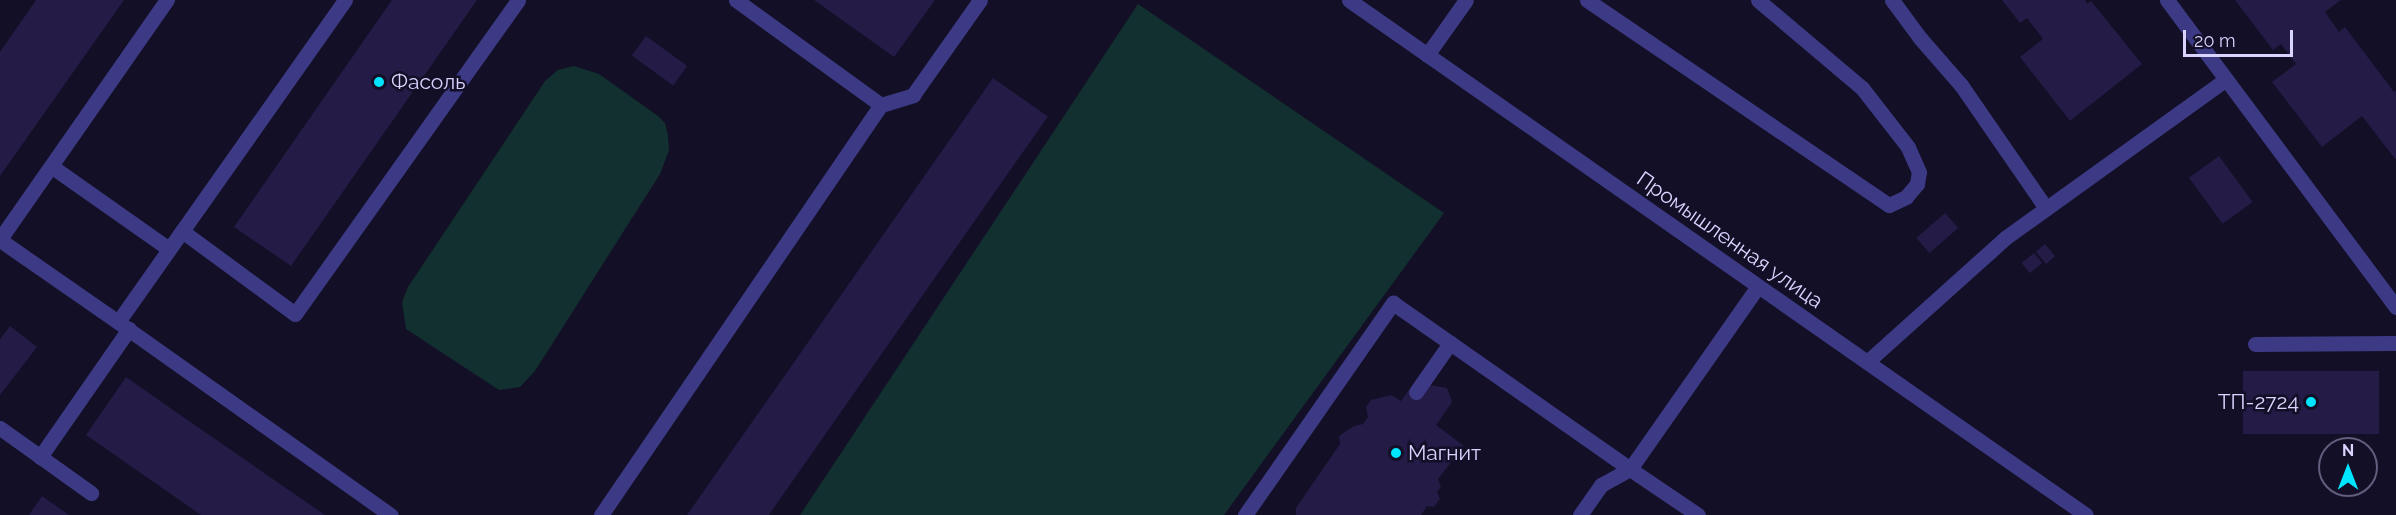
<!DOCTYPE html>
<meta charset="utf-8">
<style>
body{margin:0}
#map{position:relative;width:2396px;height:515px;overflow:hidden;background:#130f26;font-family:Raleway,sans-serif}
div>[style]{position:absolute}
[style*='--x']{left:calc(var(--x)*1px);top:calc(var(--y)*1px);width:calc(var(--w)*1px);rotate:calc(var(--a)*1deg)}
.green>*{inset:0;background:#12302f}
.building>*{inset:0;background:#241b47;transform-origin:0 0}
.minor>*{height:15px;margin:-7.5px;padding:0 7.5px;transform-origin:7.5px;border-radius:7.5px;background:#3d3a85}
.dots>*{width:16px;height:16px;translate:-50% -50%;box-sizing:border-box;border:3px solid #130f26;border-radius:50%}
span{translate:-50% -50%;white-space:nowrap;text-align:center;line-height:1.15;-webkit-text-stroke:5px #130f26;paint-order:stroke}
.poi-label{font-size:21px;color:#d9d4ff}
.left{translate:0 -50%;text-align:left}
.right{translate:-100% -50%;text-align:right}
.street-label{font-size:21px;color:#d9d4ff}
.north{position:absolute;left:2318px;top:437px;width:60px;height:60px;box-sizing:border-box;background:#130f26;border:2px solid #625e7d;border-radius:50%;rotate:0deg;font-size:16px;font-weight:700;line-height:24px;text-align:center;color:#d9d4ff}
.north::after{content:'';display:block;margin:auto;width:21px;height:27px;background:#00e5ff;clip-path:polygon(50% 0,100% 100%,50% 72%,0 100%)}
.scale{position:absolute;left:2183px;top:30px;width:110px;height:27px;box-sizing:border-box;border:3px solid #d9d4ff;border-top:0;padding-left:8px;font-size:18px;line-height:21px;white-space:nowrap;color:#d9d4ff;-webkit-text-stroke:4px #130f26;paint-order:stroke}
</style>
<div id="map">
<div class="green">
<i style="clip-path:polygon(1138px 4px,1444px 213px,1224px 515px,800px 515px)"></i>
<i style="clip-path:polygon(574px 66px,599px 74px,658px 116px,665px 123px,668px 135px,669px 150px,660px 174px,535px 371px,520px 387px,499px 390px,406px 329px,402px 302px,408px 287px,545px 81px,558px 70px)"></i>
</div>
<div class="building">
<i style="clip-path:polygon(36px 0,124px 0,0 176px,0 52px)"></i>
<i style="clip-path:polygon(392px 0,477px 0,291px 266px,234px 227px)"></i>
<i style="clip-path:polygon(814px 0,935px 0,894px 57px)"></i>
<i style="clip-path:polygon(2002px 0,2085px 0,2087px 4px,2091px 1px,2142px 64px,2070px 121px,2020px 57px,2043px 39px,2027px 18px,2020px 23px)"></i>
<i style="clip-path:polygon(2235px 0,2341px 0,2325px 12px,2339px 32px,2345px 27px,2394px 92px,2396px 91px,2396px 160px,2362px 116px,2322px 147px,2272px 82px,2296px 64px,2281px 44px,2273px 50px)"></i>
<i style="left:646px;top:36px;width:51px;height:24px;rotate:36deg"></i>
<i style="left:993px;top:78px;width:67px;height:533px;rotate:35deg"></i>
<i style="left:2219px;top:156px;width:57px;height:37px;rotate:54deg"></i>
<i style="left:1945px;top:213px;width:20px;height:38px;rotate:49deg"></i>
<i style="left:2045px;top:244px;width:16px;height:12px;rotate:50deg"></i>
<i style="left:2034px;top:253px;width:13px;height:16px;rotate:51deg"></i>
<i style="clip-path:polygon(10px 326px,37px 347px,0 395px,0 339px)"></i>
<i style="left:2243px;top:371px;width:136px;height:63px"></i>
<i style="clip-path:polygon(126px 377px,176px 412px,325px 515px,201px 515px,86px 435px)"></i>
<i style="clip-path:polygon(1429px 385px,1447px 388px,1452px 402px,1436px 425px,1464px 446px,1438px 479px,1441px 487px,1437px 492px,1440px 499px,1434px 507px,1427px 506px,1421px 515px,1296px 515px,1296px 508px,1340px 444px,1339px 436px,1354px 426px,1363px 424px,1368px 417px,1366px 407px,1371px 400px,1391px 395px,1401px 401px,1409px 390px,1419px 398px)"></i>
<i style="clip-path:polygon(42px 496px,69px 515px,29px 515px)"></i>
</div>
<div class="minor">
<i style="--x:345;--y:0;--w:394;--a:125.2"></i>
<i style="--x:118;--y:322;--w:334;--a:35.3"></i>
<i style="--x:736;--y:0;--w:179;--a:35.9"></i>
<i style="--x:1349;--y:0;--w:899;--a:34.95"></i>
<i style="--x:1587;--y:0;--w:365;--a:34.2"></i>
<i style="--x:1889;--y:205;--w:19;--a:-25"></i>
<i style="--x:1906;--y:197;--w:17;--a:-50"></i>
<i style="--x:1917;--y:184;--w:12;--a:-81"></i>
<i style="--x:1919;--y:172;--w:27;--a:-114"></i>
<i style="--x:1908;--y:147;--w:75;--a:-127.9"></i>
<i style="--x:1862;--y:88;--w:136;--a:-139.8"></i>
<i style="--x:1892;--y:0;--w:47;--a:53.6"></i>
<i style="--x:1920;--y:38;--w:62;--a:48.9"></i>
<i style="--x:1961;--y:85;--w:150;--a:55.4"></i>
<i style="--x:2167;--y:0;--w:383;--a:53.3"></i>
<i style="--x:1427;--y:55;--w:67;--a:-54.7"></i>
<i style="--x:51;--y:166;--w:144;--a:35.1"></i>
<i style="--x:182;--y:231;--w:140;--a:36.3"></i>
<i style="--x:295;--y:314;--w:385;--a:-54.6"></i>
<i style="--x:0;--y:239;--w:292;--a:-55.1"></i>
<i style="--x:0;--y:240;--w:144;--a:34.8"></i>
<i style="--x:2255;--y:344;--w:141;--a:-0.4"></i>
<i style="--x:1867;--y:362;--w:186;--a:-41.9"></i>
<i style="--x:2005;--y:238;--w:272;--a:-35.7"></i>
<i style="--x:1416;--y:392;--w:60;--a:-55.2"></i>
<i style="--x:0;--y:428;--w:112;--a:35.5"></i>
<i style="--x:40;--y:457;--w:156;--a:-55.2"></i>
<i style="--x:601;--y:515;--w:496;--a:-55.7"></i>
<i style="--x:881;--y:105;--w:34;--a:-17"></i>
<i style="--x:913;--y:95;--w:116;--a:-54.8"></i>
<i style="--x:1245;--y:515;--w:259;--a:-55.1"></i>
<i style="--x:1393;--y:303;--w:289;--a:35"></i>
<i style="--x:1630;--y:469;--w:223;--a:-55"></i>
<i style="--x:1580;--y:515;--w:37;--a:-55"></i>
<i style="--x:1601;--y:485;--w:33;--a:-29"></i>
<i style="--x:1630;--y:469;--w:82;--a:34.1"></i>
</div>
<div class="dots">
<i style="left:379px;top:82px;background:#00e5ff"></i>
<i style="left:2311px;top:402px;background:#00e5ff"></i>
<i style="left:1396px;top:453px;background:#00e5ff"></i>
</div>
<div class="poi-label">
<span class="left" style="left:391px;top:82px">Фасоль</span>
<span class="right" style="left:2299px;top:402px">ТП-2724</span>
<span class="left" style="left:1408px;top:453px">Магнит</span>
</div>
<div class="street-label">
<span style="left:1730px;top:240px;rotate:35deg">Промышленная улица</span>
</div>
<div class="north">N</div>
<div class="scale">20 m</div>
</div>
